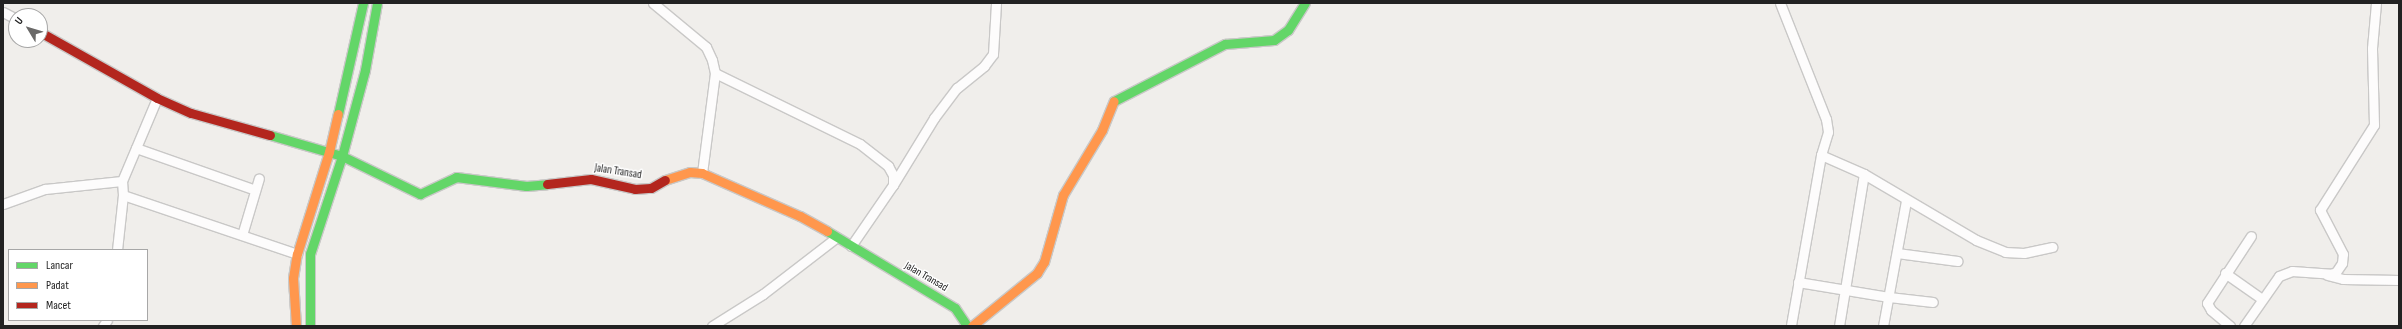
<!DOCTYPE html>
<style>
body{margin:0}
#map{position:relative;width:2402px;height:329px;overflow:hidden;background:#f0eeeb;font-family:"Sofia Sans Condensed",sans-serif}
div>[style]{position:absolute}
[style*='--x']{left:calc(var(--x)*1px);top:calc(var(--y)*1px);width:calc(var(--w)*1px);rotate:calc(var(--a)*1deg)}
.roads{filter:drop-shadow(1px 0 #c9c8c7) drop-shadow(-1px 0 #c9c8c7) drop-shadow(0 1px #c9c8c7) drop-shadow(0 -1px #c9c8c7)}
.street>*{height:9px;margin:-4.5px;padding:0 4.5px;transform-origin:4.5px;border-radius:4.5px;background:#fdfcfc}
.fast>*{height:9px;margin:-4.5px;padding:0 4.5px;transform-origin:4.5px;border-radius:4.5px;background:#63d668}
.slow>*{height:9px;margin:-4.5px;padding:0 4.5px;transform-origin:4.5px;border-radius:4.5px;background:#ff974d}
.jam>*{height:9px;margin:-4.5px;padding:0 4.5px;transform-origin:4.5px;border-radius:4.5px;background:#b3261e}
span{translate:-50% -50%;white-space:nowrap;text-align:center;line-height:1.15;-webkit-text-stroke:3px #fff;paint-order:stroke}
.street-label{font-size:11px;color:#222}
.frame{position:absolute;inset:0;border:4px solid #222;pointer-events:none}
.legend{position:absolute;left:8px;top:249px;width:140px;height:72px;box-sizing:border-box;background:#fff;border:1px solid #a7a7a7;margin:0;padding:5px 7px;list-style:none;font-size:12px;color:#222}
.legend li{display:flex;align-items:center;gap:8px;height:20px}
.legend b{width:20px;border:1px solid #a7a7a7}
.north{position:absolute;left:8px;top:8px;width:40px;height:40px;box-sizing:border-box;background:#fff;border:1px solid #a7a7a7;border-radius:50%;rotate:308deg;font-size:11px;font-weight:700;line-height:16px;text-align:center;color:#222}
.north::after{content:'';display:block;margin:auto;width:14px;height:18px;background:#6a6968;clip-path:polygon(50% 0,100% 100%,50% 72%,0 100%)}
</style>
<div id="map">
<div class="roads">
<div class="street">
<i style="--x:653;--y:3;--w:69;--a:39.7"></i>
<i style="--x:706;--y:47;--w:14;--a:65"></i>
<i style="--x:712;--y:60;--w:13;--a:77"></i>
<i style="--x:715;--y:73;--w:101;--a:97.4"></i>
<i style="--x:1780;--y:3;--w:125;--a:68.4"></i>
<i style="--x:1826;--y:119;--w:13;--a:81"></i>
<i style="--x:1828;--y:132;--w:24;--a:107"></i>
<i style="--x:1821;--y:155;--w:174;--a:100"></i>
<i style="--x:3;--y:12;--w:15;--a:28"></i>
<i style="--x:715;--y:73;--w:161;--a:26.1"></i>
<i style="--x:860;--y:144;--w:36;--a:38"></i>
<i style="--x:888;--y:166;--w:10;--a:61"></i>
<i style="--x:893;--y:175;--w:10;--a:90"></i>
<i style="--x:136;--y:148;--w:126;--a:19.4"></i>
<i style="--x:1821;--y:155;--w:47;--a:23.8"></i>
<i style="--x:1864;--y:174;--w:130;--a:30.5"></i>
<i style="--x:1976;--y:240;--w:31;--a:22"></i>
<i style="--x:2005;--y:252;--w:19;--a:3"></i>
<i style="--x:2024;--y:253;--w:29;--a:-12"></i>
<i style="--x:123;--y:195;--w:184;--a:18.7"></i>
<i style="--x:3;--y:204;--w:45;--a:-19.7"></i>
<i style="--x:45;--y:189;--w:77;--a:-5.9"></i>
<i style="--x:122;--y:181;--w:90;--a:-67.1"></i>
<i style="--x:242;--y:235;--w:59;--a:-73.4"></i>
<i style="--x:851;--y:246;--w:74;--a:-55.5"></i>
<i style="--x:893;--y:185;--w:79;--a:-58.5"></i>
<i style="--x:934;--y:118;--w:38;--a:-53"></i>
<i style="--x:957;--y:88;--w:35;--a:-39"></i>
<i style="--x:984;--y:66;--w:15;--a:-53"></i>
<i style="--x:993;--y:54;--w:51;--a:-86.6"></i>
<i style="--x:117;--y:250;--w:55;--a:-83.8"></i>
<i style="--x:123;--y:195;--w:14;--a:-94"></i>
<i style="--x:1897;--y:253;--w:61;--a:7.6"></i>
<i style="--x:2225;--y:273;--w:45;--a:35.1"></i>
<i style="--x:2327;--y:275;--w:16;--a:14"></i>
<i style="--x:2343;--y:279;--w:56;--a:1"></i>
<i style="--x:1798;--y:282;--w:92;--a:9.4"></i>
<i style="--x:1889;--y:297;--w:44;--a:6.5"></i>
<i style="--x:103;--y:326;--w:7;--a:-56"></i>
<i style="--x:712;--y:326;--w:60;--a:-32.1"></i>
<i style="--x:763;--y:294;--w:93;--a:-37.6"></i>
<i style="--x:1839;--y:326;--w:154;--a:-80.7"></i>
<i style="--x:1883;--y:326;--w:127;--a:-79.6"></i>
<i style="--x:2230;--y:326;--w:25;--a:-140"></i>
<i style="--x:2211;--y:310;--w:8;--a:-120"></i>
<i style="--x:2207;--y:303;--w:80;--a:-56.7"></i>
<i style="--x:2244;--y:326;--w:61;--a:-55"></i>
<i style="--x:2279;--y:276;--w:14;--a:-21"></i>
<i style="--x:2292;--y:271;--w:39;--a:4"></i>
<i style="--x:2331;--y:274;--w:5;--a:-22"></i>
<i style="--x:2336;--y:272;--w:11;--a:-56"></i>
<i style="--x:2342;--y:263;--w:9;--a:-84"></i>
<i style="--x:2343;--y:254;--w:50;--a:-117.6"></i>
<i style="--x:2320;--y:210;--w:101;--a:-57.6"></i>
<i style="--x:2374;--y:125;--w:77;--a:-91.5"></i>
<i style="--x:2372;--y:48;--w:45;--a:-84.9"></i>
</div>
<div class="fast">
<i style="--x:1114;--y:101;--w:125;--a:-27.2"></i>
<i style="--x:1225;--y:44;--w:49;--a:-4.7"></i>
<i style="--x:1274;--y:40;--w:17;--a:-36"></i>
<i style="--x:1288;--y:30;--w:32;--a:-58"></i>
<i style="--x:338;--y:114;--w:114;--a:-77.3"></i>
<i style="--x:270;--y:135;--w:75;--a:16.3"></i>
<i style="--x:342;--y:156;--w:87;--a:26"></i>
<i style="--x:420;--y:194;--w:40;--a:-25"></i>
<i style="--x:456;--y:177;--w:71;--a:7.3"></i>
<i style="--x:526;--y:186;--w:21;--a:-5"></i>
<i style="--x:827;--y:231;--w:149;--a:31"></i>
<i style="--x:955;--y:308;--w:22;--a:56"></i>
<i style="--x:310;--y:326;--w:72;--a:-90"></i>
<i style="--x:310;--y:254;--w:103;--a:-71.9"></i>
<i style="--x:342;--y:156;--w:89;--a:-75"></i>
<i style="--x:365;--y:70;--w:68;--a:-79.8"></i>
</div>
<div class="slow">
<i style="--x:665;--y:180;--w:26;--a:-18"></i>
<i style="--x:690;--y:172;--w:12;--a:5"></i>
<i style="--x:702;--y:173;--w:107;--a:23.7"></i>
<i style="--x:800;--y:216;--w:31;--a:29"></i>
<i style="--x:296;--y:326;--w:48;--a:-93.6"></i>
<i style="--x:293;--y:278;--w:24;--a:-81"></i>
<i style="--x:297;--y:254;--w:107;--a:-72.6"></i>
<i style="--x:329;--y:152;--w:39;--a:-77"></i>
<i style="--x:972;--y:326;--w:84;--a:-39.2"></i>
<i style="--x:1037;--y:273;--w:13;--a:-58"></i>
<i style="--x:1044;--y:262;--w:70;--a:-74.2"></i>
<i style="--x:1063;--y:195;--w:76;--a:-59"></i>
<i style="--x:1102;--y:130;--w:31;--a:-68"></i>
</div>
<div class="jam">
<i style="--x:40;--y:32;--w:134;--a:29.4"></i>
<i style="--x:157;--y:98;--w:37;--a:24"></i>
<i style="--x:191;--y:113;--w:82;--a:15.6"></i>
<i style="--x:547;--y:184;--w:44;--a:-6.5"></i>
<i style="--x:591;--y:179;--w:45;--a:12.8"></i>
<i style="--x:635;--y:189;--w:16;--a:-4"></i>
<i style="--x:651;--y:188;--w:16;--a:-30"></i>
</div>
</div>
<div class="street-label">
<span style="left:618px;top:172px;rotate:9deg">Jalan Transad</span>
<span style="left:926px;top:277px;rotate:30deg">Jalan Transad</span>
</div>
<div class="frame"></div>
<ul class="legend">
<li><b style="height:5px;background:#63d668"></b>Lancar</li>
<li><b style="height:5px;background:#ff974d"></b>Padat</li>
<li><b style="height:5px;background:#b3261e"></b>Macet</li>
</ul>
<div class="north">U</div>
</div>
